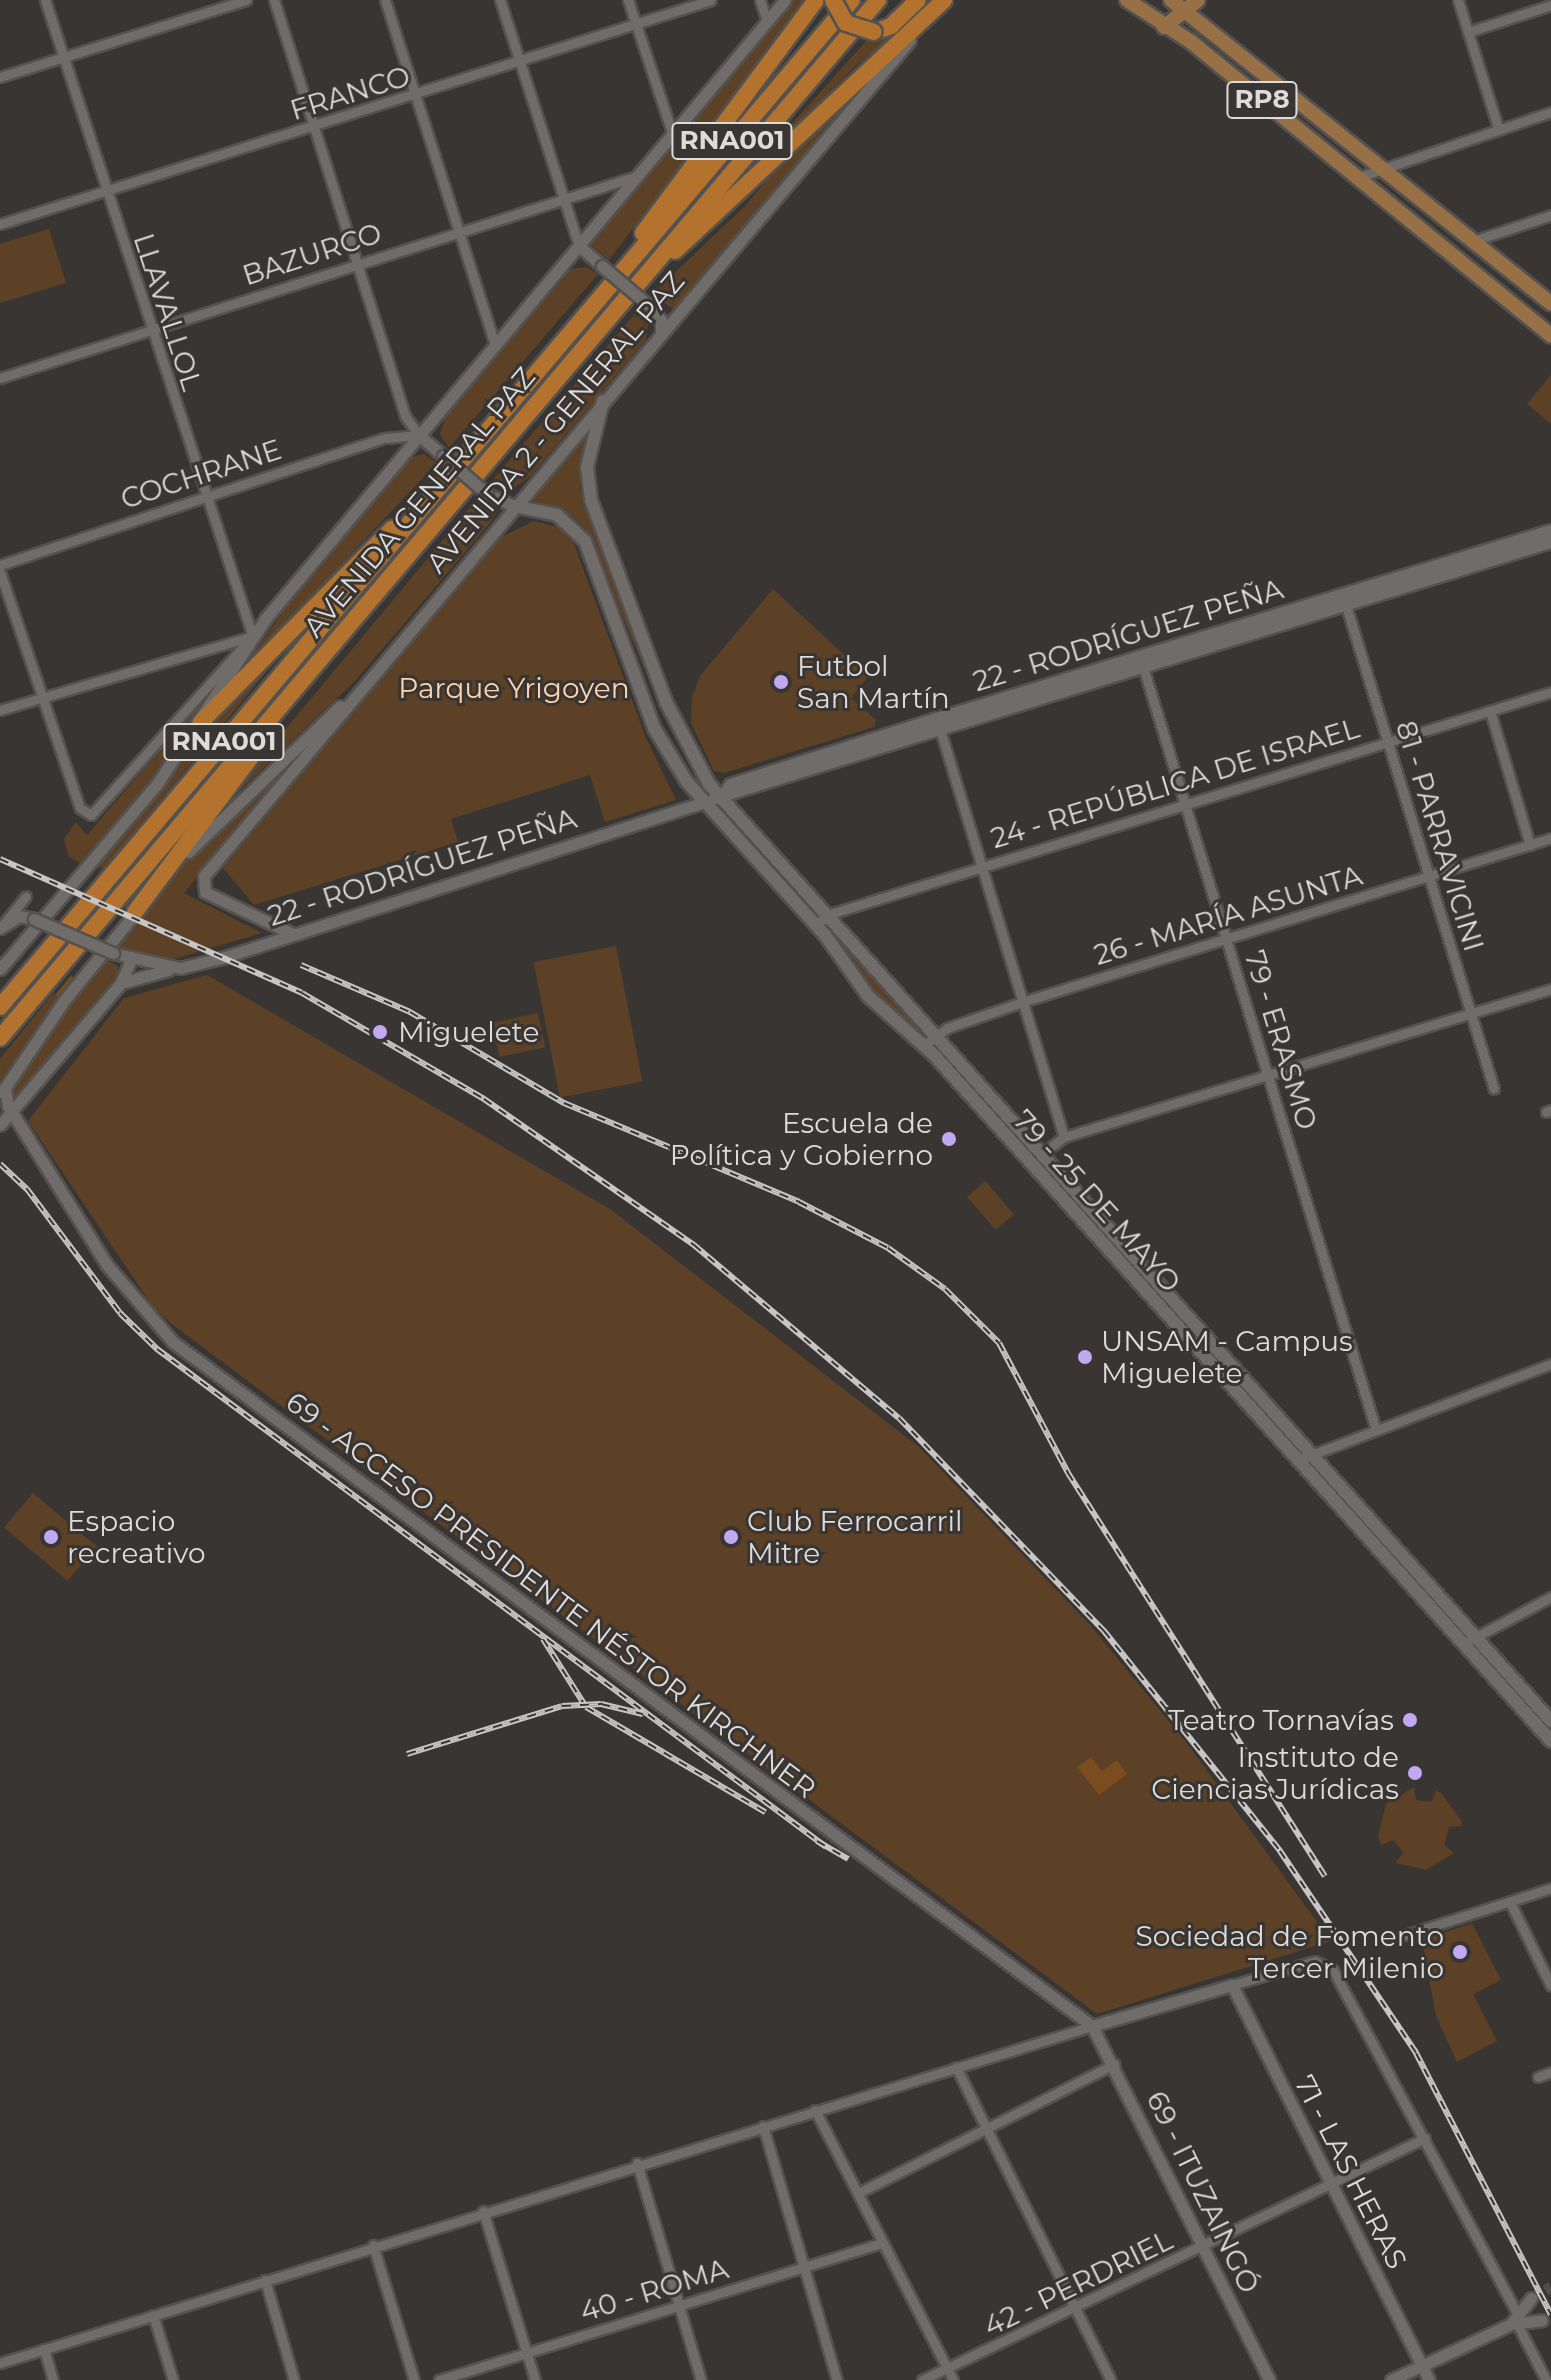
<!DOCTYPE html>
<meta charset="utf-8">
<style>
body{margin:0}
#map{position:relative;width:1551px;height:2380px;overflow:hidden;background:#383533;font-family:Montserrat,sans-serif}
div>[style]{position:absolute}
[style*='--x']{left:calc(var(--x)*1px);top:calc(var(--y)*1px);width:calc(var(--w)*1px);rotate:calc(var(--a)*1deg)}
.green>*{inset:0;background:#5d4127;transform-origin:0 0}
.water>*{inset:0;background:#794d1e}
.stream>*{height:3px;margin:-1.5px;padding:0 1.5px;transform-origin:1.5px;border-radius:1.5px;background:#794d1e}
.tertiary-tunnel>*{height:11px;margin-top:-5.5px;transform-origin:0;background:repeating-linear-gradient(90deg,#514e4c 0 11px,transparent 0 16.5px)}
.roads{filter:drop-shadow(2px 0 #545250) drop-shadow(-2px 0 #545250) drop-shadow(0 2px #545250) drop-shadow(0 -2px #545250)}
.minor>*{height:9px;margin:-4.5px;padding:0 4.5px;transform-origin:4.5px;border-radius:4.5px;background:#6f6c69}
.tertiary>*{height:11px;margin:-5.5px;padding:0 5.5px;transform-origin:5.5px;border-radius:5.5px;background:#6f6c69}
.secondary>*{height:12px;margin:-6px;padding:0 6px;transform-origin:6px;border-radius:6px;background:#6f6c69}
.primary>*{height:14px;margin:-7px;padding:0 7px;transform-origin:7px;border-radius:7px;background:#987046}
.motorway>*{height:16px;margin:-8px;padding:0 8px;transform-origin:8px;border-radius:8px;background:#b3732e}
.rail>*{height:6px;margin-top:-3px;transform-origin:0;background:repeating-linear-gradient(90deg,#383533 0 9px,#c7c6c4 0 18px);box-sizing:border-box;border-block:2px solid #c7c6c4}
.bridges{filter:drop-shadow(2px 0 #545250) drop-shadow(-2px 0 #545250) drop-shadow(0 2px #545250) drop-shadow(0 -2px #545250)}
.tertiary-bridge>*{height:11px;margin:-5.5px;padding:0 5.5px;transform-origin:5.5px;border-radius:5.5px;background:#6f6c69}
.motorway-bridge>*{height:16px;margin:-8px;padding:0 8px;transform-origin:8px;border-radius:8px;background:#b3732e}
.dots>*{width:22px;height:22px;translate:-50% -50%;box-sizing:border-box;border:4px solid #383533;border-radius:50%}
span{translate:-50% -50%;white-space:nowrap;text-align:center;line-height:1.15;-webkit-text-stroke:6px #383533;paint-order:stroke}
.shield-label span{padding:2px 6px;background:#383533;border:2px solid;border-radius:6px;-webkit-text-stroke-width:0}
.shield-label{font-size:26px;color:#dddcda;font-weight:700}
.street-label{font-size:28px;color:#dddcda}
.poi-label{font-size:28px;color:#dddcda}
.left{translate:0 -50%;text-align:left}
.right{translate:-100% -50%;text-align:right}
.park-label{font-size:28px;color:#fed4ae}
</style>
<div id="map">
<div class="green">
<i style="clip-path:polygon(793px 0,807px 0,609px 260px,590px 244px,593px 236px)"></i>
<i style="clip-path:polygon(900px 31px,857px 65px,751px 169px,868px 39px)"></i>
<i style="clip-path:polygon(886px 59px,675px 310px,651px 295px,745px 206px,790px 152px)"></i>
<i style="clip-path:polygon(49px 229px,66px 283px,0 303px,0 244px)"></i>
<i style="clip-path:polygon(586px 267px,598px 274px,449px 448px,440px 435px,445px 417px,571px 269px)"></i>
<i style="clip-path:polygon(639px 309px,648px 324px,646px 340px,531px 476px,509px 491px,490px 483px)"></i>
<i style="clip-path:polygon(1551px 375px,1551px 424px,1527px 404px)"></i>
<i style="clip-path:polygon(586px 435px,580px 488px,646px 673px,586px 529px,568px 513px,529px 499px)"></i>
<i style="clip-path:polygon(424px 454px,437px 463px,241px 671px,311px 572px,408px 458px)"></i>
<i style="clip-path:polygon(478px 498px,498px 510px,491px 522px,355px 681px,215px 814px)"></i>
<i style="clip-path:polygon(534px 521px,558px 527px,574px 544px,646px 738px,676px 800px,605px 822px,590px 775px,451px 819px,458px 842px,254px 905px,223px 868px,501px 537px)"></i>
<i style="clip-path:polygon(337px 586px,104px 869px,97px 866px,216px 714px)"></i>
<i style="clip-path:polygon(773px 589px,868px 677px,851px 698px,876px 720px,874px 727px,724px 773px,714px 771px,691px 723px,692px 697px,700px 676px)"></i>
<i style="clip-path:polygon(226px 673px,149px 782px,80px 863px,69px 857px,64px 839px,76px 822px,87px 835px)"></i>
<i style="clip-path:polygon(303px 749px,184px 893px,262px 933px,167px 961px,117px 948px,186px 861px)"></i>
<i style="clip-path:polygon(835px 936px,921px 1031px,921px 1032px,869px 989px)"></i>
<i style="left:616px;top:946px;width:138px;height:84px;rotate:79deg"></i>
<i style="clip-path:polygon(105px 959px,118px 966px,118px 974px,12px 1102px,9px 1095px,67px 1005px)"></i>
<i style="clip-path:polygon(207px 975px,610px 1209px,919px 1447px,1091px 1626px,1189px 1746px,1331px 1941px,1097px 2014px,173px 1325px,153px 1307px,28px 1121px,124px 998px)"></i>
<i style="clip-path:polygon(53px 993px,59px 996px,0 1088px,0 1059px)"></i>
<i style="left:538px;top:1013px;width:35px;height:47px;rotate:78deg"></i>
<i style="left:985px;top:1181px;width:44px;height:24px;rotate:49deg"></i>
<i style="left:33px;top:1493px;width:83px;height:45px;rotate:40deg"></i>
<i style="clip-path:polygon(1414px 1787px,1416px 1800px,1431px 1802px,1436px 1790px,1441px 1793px,1461px 1820px,1462px 1826px,1449px 1827px,1444px 1845px,1454px 1853px,1426px 1870px,1396px 1863px,1403px 1852px,1393px 1840px,1381px 1845px,1378px 1836px,1386px 1804px)"></i>
<i style="clip-path:polygon(1472px 1923px,1501px 1980px,1473px 1994px,1497px 2041px,1457px 2062px,1436px 2016px,1422px 1940px)"></i>
</div>
<div class="water">
<i style="clip-path:polygon(1091px 1757px,1102px 1771px,1117px 1760px,1127px 1774px,1099px 1795px,1077px 1767px)"></i>
</div>
<div class="stream">
<i style="--x:57;--y:994;--w:22;--a:-51"></i>
</div>
<div class="tertiary-tunnel">
<i style="--x:1531;--y:2298;--w:23;--a:-29"></i>
</div>
<div class="roads">
<div class="minor">
<i style="--x:45;--y:0;--w:670;--a:71.92"></i>
<i style="--x:274;--y:0;--w:436;--a:72.5"></i>
<i style="--x:405;--y:416;--w:24;--a:54"></i>
<i style="--x:385;--y:0;--w:362;--a:72.3"></i>
<i style="--x:500;--y:0;--w:258;--a:72.2"></i>
<i style="--x:628;--y:0;--w:142;--a:71.6"></i>
<i style="--x:760;--y:0;--w:22;--a:72"></i>
<i style="--x:1458;--y:0;--w:134;--a:72.6"></i>
<i style="--x:1468;--y:32;--w:87;--a:-18"></i>
<i style="--x:0;--y:77;--w:258;--a:-17.4"></i>
<i style="--x:1356;--y:178;--w:206;--a:-18.7"></i>
<i style="--x:0;--y:224;--w:745;--a:-17.49"></i>
<i style="--x:1473;--y:241;--w:82;--a:-18.4"></i>
<i style="--x:0;--y:378;--w:668;--a:-17.59"></i>
<i style="--x:0;--y:565;--w:405;--a:-18.3"></i>
<i style="--x:385;--y:438;--w:34;--a:-5"></i>
<i style="--x:0;--y:572;--w:249;--a:71.3"></i>
<i style="--x:80;--y:808;--w:13;--a:32"></i>
<i style="--x:91;--y:815;--w:237;--a:-47.9"></i>
<i style="--x:1344;--y:599;--w:512;--a:72.98"></i>
<i style="--x:1143;--y:667;--w:795;--a:73.02"></i>
<i style="--x:0;--y:710;--w:260;--a:-16.3"></i>
<i style="--x:1490;--y:711;--w:140;--a:73.4"></i>
<i style="--x:939;--y:726;--w:430;--a:73.1"></i>
<i style="--x:5;--y:922;--w:33;--a:-51"></i>
<i style="--x:815;--y:924;--w:21;--a:-31"></i>
<i style="--x:833;--y:913;--w:751;--a:-17.11"></i>
<i style="--x:924;--y:1045;--w:29;--a:-36"></i>
<i style="--x:947;--y:1028;--w:79;--a:-19.1"></i>
<i style="--x:1022;--y:1002;--w:554;--a:-17.22"></i>
<i style="--x:1546;--y:1112;--w:5;--a:-22"></i>
<i style="--x:1042;--y:1154;--w:28;--a:-38"></i>
<i style="--x:1064;--y:1137;--w:509;--a:-16.9"></i>
<i style="--x:1298;--y:1460;--w:271;--a:-20.8"></i>
<i style="--x:1470;--y:1640;--w:92;--a:-28"></i>
<i style="--x:1510;--y:1902;--w:93;--a:64"></i>
<i style="--x:1405;--y:1935;--w:153;--a:-17.8"></i>
<i style="--x:1232;--y:1985;--w:86;--a:-16.1"></i>
<i style="--x:1315;--y:1961;--w:20;--a:27"></i>
<i style="--x:1333;--y:1970;--w:389;--a:61.8"></i>
<i style="--x:956;--y:2067;--w:349;--a:63.7"></i>
<i style="--x:1538;--y:2077;--w:14;--a:-21"></i>
<i style="--x:815;--y:2110;--w:303;--a:62.9"></i>
<i style="--x:763;--y:2126;--w:265;--a:73.8"></i>
<i style="--x:637;--y:2163;--w:226;--a:73.6"></i>
<i style="--x:858;--y:2193;--w:287;--a:-26.7"></i>
<i style="--x:483;--y:2211;--w:177;--a:72.9"></i>
<i style="--x:373;--y:2245;--w:141;--a:73.1"></i>
<i style="--x:265;--y:2280;--w:104;--a:73.8"></i>
<i style="--x:153;--y:2315;--w:68;--a:72.9"></i>
<i style="--x:1517;--y:2324;--w:63;--a:62.6"></i>
<i style="--x:44;--y:2349;--w:32;--a:74"></i>
<i style="--x:0;--y:2363;--w:1143;--a:-17.15"></i>
<i style="--x:439;--y:2380;--w:464;--a:-17.2"></i>
<i style="--x:922;--y:2380;--w:558;--a:-25.69"></i>
</div>
<div class="tertiary">
<i style="--x:579;--y:246;--w:30;--a:41"></i>
<i style="--x:647;--y:304;--w:21;--a:49"></i>
<i style="--x:661;--y:320;--w:14;--a:90"></i>
<i style="--x:419;--y:435;--w:32;--a:41"></i>
<i style="--x:487;--y:494;--w:30;--a:24"></i>
<i style="--x:188;--y:852;--w:211;--a:-43.8"></i>
<i style="--x:0;--y:928;--w:22;--a:-32"></i>
<i style="--x:19;--y:916;--w:15;--a:11"></i>
<i style="--x:291;--y:933;--w:95;--a:-154.5"></i>
<i style="--x:205;--y:892;--w:16;--a:-94"></i>
<i style="--x:204;--y:876;--w:1094;--a:-49.82"></i>
<i style="--x:113;--y:953;--w:69;--a:12.6"></i>
<i style="--x:180;--y:968;--w:46;--a:-13.7"></i>
<i style="--x:225;--y:957;--w:503;--a:-17.93"></i>
<i style="--x:0;--y:969;--w:243;--a:-49.7"></i>
<i style="--x:157;--y:784;--w:199;--a:-56.7"></i>
<i style="--x:266;--y:618;--w:807;--a:-49.98"></i>
<i style="--x:121;--y:983;--w:49;--a:-15.5"></i>
<i style="--x:5;--y:1088;--w:18;--a:81"></i>
<i style="--x:8;--y:1106;--w:187;--a:58.1"></i>
<i style="--x:107;--y:1265;--w:101;--a:49.4"></i>
<i style="--x:173;--y:1342;--w:1146;--a:36.66"></i>
<i style="--x:1092;--y:2026;--w:396;--a:63.4"></i>
<i style="--x:2;--y:1092;--w:114;--a:-55.8"></i>
<i style="--x:66;--y:998;--w:117;--a:-50.9"></i>
<i style="--x:0;--y:1125;--w:187;--a:-49.6"></i>
<i style="--x:121;--y:983;--w:26;--a:-67"></i>
<i style="--x:1092;--y:2026;--w:146;--a:-16.3"></i>
<i style="--x:1232;--y:1985;--w:441;--a:63.5"></i>
<i style="--x:1511;--y:2324;--w:33;--a:-52"></i>
<i style="--x:1391;--y:2380;--w:132;--a:-25"></i>
<i style="--x:1511;--y:2324;--w:31;--a:-7"></i>
</div>
<div class="secondary">
<i style="--x:603;--y:401;--w:68;--a:103.6"></i>
<i style="--x:587;--y:467;--w:33;--a:83"></i>
<i style="--x:591;--y:500;--w:215;--a:69.6"></i>
<i style="--x:666;--y:702;--w:93;--a:62.3"></i>
<i style="--x:709;--y:784;--w:1260;--a:48.06"></i>
<i style="--x:514;--y:506;--w:44;--a:11.8"></i>
<i style="--x:557;--y:515;--w:38;--a:43"></i>
<i style="--x:585;--y:541;--w:199;--a:69.7"></i>
<i style="--x:654;--y:728;--w:63;--a:58.6"></i>
<i style="--x:687;--y:782;--w:206;--a:48"></i>
<i style="--x:825;--y:935;--w:75;--a:54.8"></i>
<i style="--x:868;--y:996;--w:89;--a:41.8"></i>
<i style="--x:934;--y:1055;--w:923;--a:48.03"></i>
<i style="--x:725;--y:793;--w:10;--a:-53"></i>
<i style="--x:731;--y:785;--w:216;--a:-17.8"></i>
<i style="--x:937;--y:719;--w:642;--a:-17.02"></i>
<i style="--x:715;--y:798;--w:874;--a:-17.03"></i>
</div>
<div class="primary">
<i style="--x:1127;--y:0;--w:75;--a:33.1"></i>
<i style="--x:1190;--y:41;--w:466;--a:39.2"></i>
<i style="--x:1171;--y:0;--w:486;--a:38.6"></i>
<i style="--x:1164;--y:27;--w:43;--a:-38.5"></i>
</div>
<div class="motorway">
<i style="--x:874;--y:32;--w:18;--a:-19"></i>
<i style="--x:891;--y:26;--w:37;--a:-44"></i>
<i style="--x:643;--y:233;--w:290;--a:-53.4"></i>
<i style="--x:675;--y:251;--w:368;--a:-43"></i>
<i style="--x:201;--y:722;--w:272;--a:-45.3"></i>
<i style="--x:135;--y:912;--w:222;--a:-53.2"></i>
<i style="--x:0;--y:1007;--w:1319;--a:-49.77"></i>
<i style="--x:0;--y:1038;--w:1360;--a:-49.77"></i>
</div>
</div>
<div class="rail">
<i style="--x:0;--y:859;--w:330;--a:23.9"></i>
<i style="--x:302;--y:993;--w:211;--a:30.2"></i>
<i style="--x:484;--y:1099;--w:256;--a:34.8"></i>
<i style="--x:694;--y:1245;--w:268;--a:40.2"></i>
<i style="--x:899;--y:1418;--w:296;--a:46.1"></i>
<i style="--x:1104;--y:1631;--w:282;--a:51.3"></i>
<i style="--x:1280;--y:1851;--w:244;--a:56"></i>
<i style="--x:1416;--y:2053;--w:294;--a:62.7"></i>
<i style="--x:301;--y:965;--w:119;--a:23.3"></i>
<i style="--x:410;--y:1012;--w:179;--a:30.6"></i>
<i style="--x:564;--y:1103;--w:255;--a:22.8"></i>
<i style="--x:799;--y:1202;--w:100;--a:27.3"></i>
<i style="--x:888;--y:1248;--w:70;--a:35.7"></i>
<i style="--x:945;--y:1289;--w:76;--a:45"></i>
<i style="--x:999;--y:1343;--w:147;--a:62"></i>
<i style="--x:1068;--y:1473;--w:478;--a:57.5"></i>
<i style="--x:0;--y:1164;--w:37;--a:43"></i>
<i style="--x:27;--y:1189;--w:155;--a:53.1"></i>
<i style="--x:120;--y:1313;--w:52;--a:44.2"></i>
<i style="--x:157;--y:1349;--w:834;--a:36.66"></i>
<i style="--x:543;--y:1639;--w:80;--a:57.7"></i>
<i style="--x:586;--y:1707;--w:208;--a:30.4"></i>
<i style="--x:407;--y:1754;--w:162;--a:-17.2"></i>
<i style="--x:562;--y:1706;--w:39;--a:-3"></i>
<i style="--x:601;--y:1704;--w:43;--a:13.4"></i>
<i style="--x:817;--y:1841;--w:36;--a:30"></i>
</div>
<div class="bridges">
<div class="tertiary-bridge">
<i style="--x:602;--y:266;--w:59;--a:40.2"></i>
<i style="--x:443;--y:456;--w:58;--a:40.8"></i>
<i style="--x:34;--y:919;--w:86;--a:23.3"></i>
</div>
<div class="motorway-bridge">
<i style="--x:833;--y:0;--w:26;--a:61"></i>
<i style="--x:846;--y:23;--w:29;--a:18"></i>
</div>
</div>
<div class="dots">
<i style="left:781px;top:682px;background:#c1a8f3"></i>
<i style="left:380px;top:1032px;background:#c1a8f3"></i>
<i style="left:949px;top:1139px;background:#c1a8f3"></i>
<i style="left:1085px;top:1357px;background:#c1a8f3"></i>
<i style="left:51px;top:1537px;background:#c1a8f3"></i>
<i style="left:731px;top:1537px;background:#c1a8f3"></i>
<i style="left:1410px;top:1720px;background:#c1a8f3"></i>
<i style="left:1415px;top:1773px;background:#c1a8f3"></i>
<i style="left:1460px;top:1952px;background:#c1a8f3"></i>
</div>
<div class="shield-label">
<span style="left:1262px;top:100px">RP8</span>
<span style="left:732px;top:141px">RNA001</span>
<span style="left:224px;top:742px">RNA001</span>
</div>
<div class="street-label">
<span style="left:350px;top:93px;rotate:-17deg">FRANCO</span>
<span style="left:312px;top:254px;rotate:-18deg">BAZURCO</span>
<span style="left:168px;top:312px;rotate:72deg">LLAVALLOL</span>
<span style="left:555px;top:422px;rotate:-50deg">AVENIDA 2 - GENERAL PAZ</span>
<span style="left:201px;top:474px;rotate:-18deg">COCHRANE</span>
<span style="left:419px;top:502px;rotate:-50deg">AVENIDA GENERAL PAZ</span>
<span style="left:1128px;top:635px;rotate:-17deg">22 - RODRÍGUEZ PEÑA</span>
<span style="left:1175px;top:783px;rotate:-17deg">24 - REPÚBLICA DE ISRAEL</span>
<span style="left:1440px;top:836px;rotate:73deg">81 - PARRAVICINI</span>
<span style="left:422px;top:867px;rotate:-18deg">22 - RODRÍGUEZ PEÑA</span>
<span style="left:1228px;top:915px;rotate:-17deg">26 - MARÍA ASUNTA</span>
<span style="left:1281px;top:1040px;rotate:73deg">79 - ERASMO</span>
<span style="left:1097px;top:1201px;rotate:48deg">79 - 25 DE MAYO</span>
<span style="left:551px;top:1595px;rotate:37deg">69 - ACCESO PRESIDENTE NÉSTOR KIRCHNER</span>
<span style="left:1351px;top:2172px;rotate:63deg">71 - LAS HERAS</span>
<span style="left:1203px;top:2192px;rotate:64deg">69 - ITUZAINGÓ</span>
<span style="left:1078px;top:2283px;rotate:-26deg">42 - PERDRIEL</span>
<span style="left:654px;top:2290px;rotate:-17deg">40 - ROMA</span>
</div>
<div class="poi-label">
<span class="left" style="left:797px;top:682px">Futbol<br>San Martín</span>
<span class="left" style="left:398px;top:1032px">Miguelete</span>
<span class="right" style="left:933px;top:1139px">Escuela de<br>Política y Gobierno</span>
<span class="left" style="left:1101px;top:1357px">UNSAM - Campus<br>Miguelete</span>
<span class="left" style="left:67px;top:1537px">Espacio<br>recreativo</span>
<span class="left" style="left:747px;top:1537px">Club Ferrocarril<br>Mitre</span>
<span class="right" style="left:1394px;top:1720px">Teatro Tornavías</span>
<span class="right" style="left:1399px;top:1773px">Instituto de<br>Ciencias Jurídicas</span>
<span class="right" style="left:1444px;top:1952px">Sociedad de Fomento<br>Tercer Milenio</span>
</div>
<div class="park-label">
<span style="left:514px;top:688px">Parque Yrigoyen</span>
</div>
</div>
